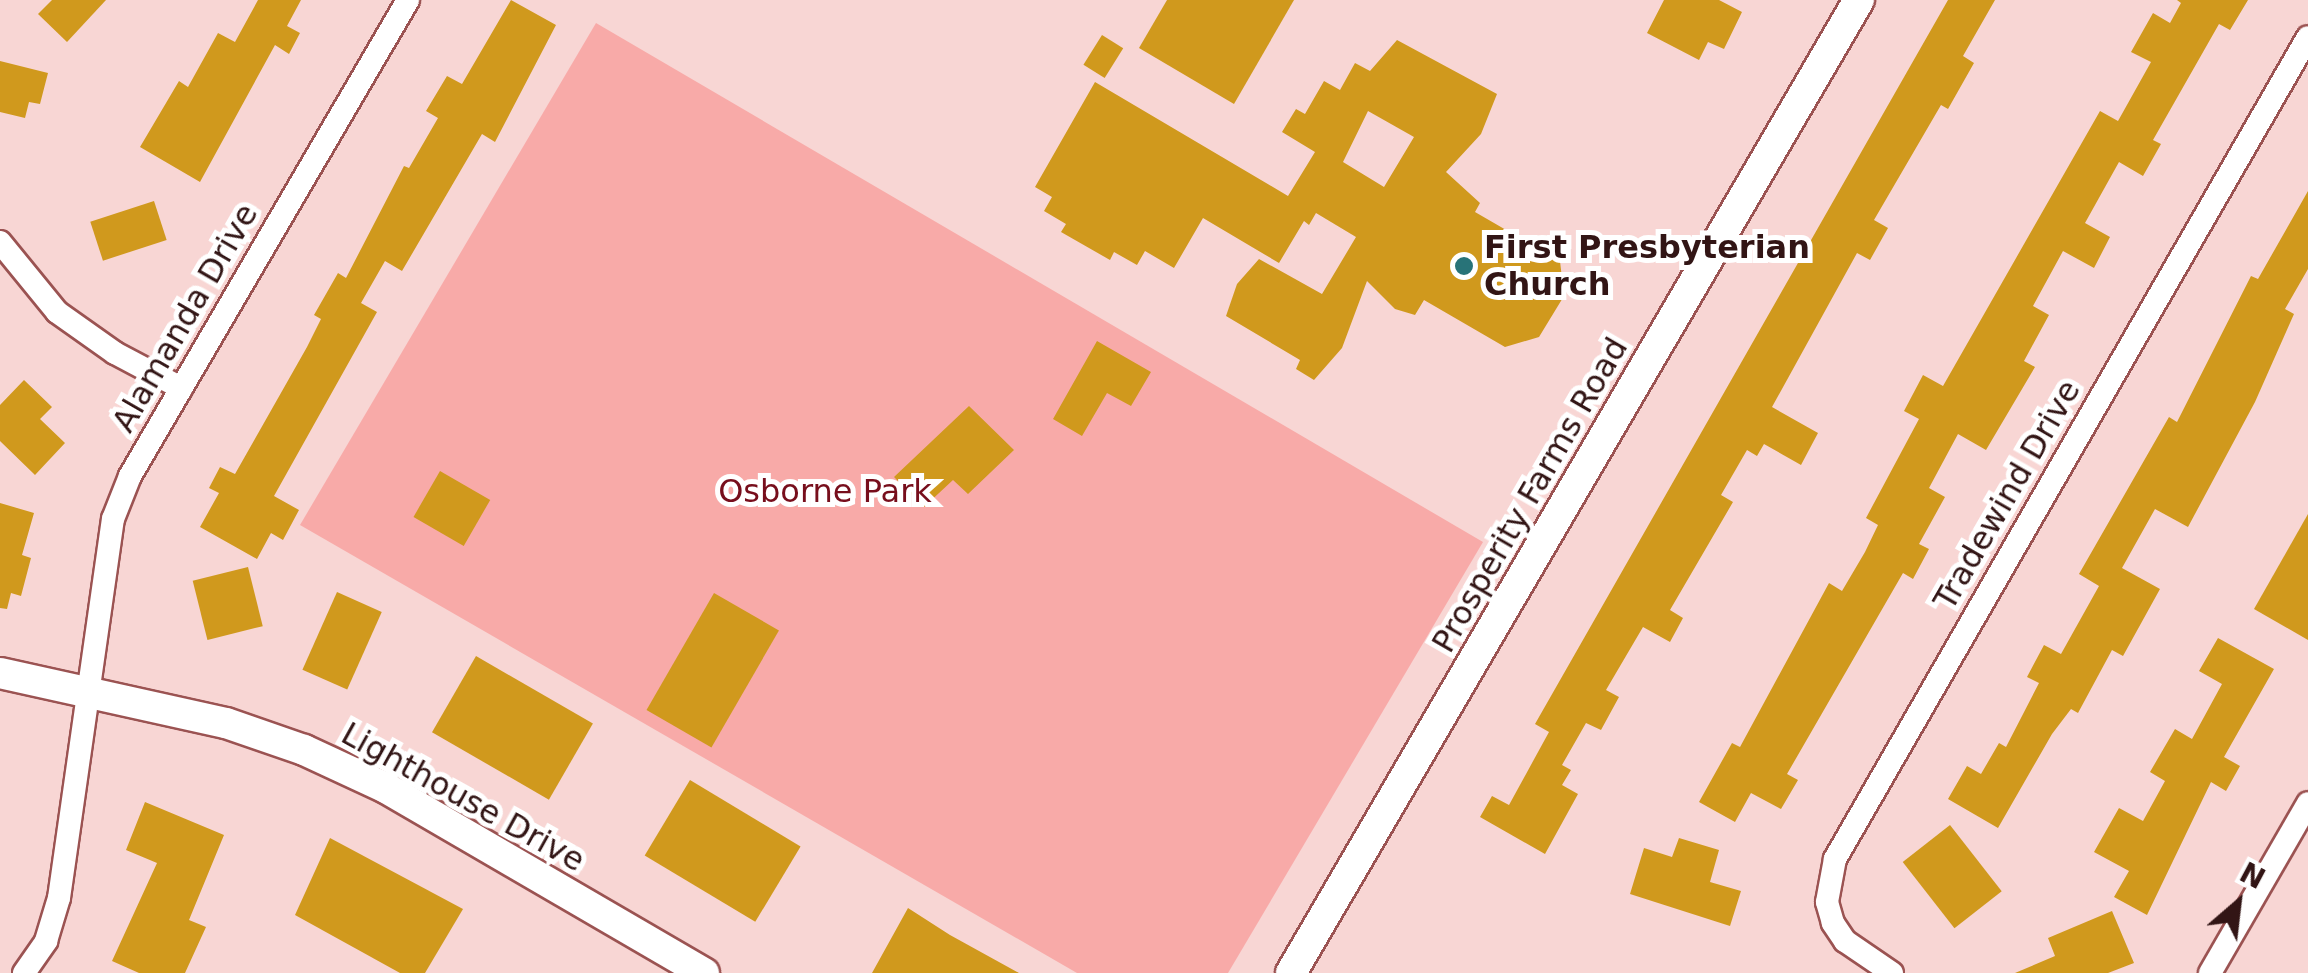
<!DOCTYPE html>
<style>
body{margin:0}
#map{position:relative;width:2308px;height:973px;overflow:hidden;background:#f8d6d4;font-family:"DejaVu Sans",sans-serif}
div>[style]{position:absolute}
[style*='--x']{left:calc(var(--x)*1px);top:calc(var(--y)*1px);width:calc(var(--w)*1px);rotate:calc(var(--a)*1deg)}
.green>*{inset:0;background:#f8aaa8}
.building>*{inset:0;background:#d0991d;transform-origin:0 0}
.roads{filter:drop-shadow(2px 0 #9b5352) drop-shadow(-2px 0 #9b5352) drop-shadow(0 2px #9b5352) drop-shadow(0 -2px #9b5352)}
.minor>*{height:22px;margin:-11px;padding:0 11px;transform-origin:11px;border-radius:11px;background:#fff}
.tertiary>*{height:30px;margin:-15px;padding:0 15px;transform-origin:15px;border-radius:15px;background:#fff}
.dots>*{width:28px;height:28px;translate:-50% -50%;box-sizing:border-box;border:5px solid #fff;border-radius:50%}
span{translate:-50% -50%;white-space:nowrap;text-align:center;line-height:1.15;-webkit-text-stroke:10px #fff;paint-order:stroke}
.poi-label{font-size:32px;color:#321515;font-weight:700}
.left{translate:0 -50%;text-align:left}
.street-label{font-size:32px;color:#321515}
.park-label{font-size:32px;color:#770e1c}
.north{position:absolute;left:2188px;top:853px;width:100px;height:100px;-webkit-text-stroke:8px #fff;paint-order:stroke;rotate:28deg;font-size:28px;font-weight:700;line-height:40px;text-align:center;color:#321515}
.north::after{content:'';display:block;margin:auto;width:35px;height:45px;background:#321515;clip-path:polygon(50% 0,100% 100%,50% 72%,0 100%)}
</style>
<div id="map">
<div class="green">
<i style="clip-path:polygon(596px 23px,1483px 542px,1228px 973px,1077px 973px,300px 525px)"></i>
</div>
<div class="building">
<i style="clip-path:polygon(52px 0,106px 0,67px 42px,38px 14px)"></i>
<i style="clip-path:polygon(258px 0,301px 0,287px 26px,300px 33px,289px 54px,275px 45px,200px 182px,140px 147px,179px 81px,188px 87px,218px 33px,235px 42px)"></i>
<i style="clip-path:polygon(511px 0,556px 25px,495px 142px,482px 134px,402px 271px,385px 261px,361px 303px,377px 312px,274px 496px,299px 510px,283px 540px,271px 533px,257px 559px,200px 527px,219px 493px,209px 488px,220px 467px,235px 474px,307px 347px,321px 319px,314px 315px,338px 273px,346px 278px,404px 166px,409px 168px,438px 118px,426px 111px,447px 76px,462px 84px)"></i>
<i style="clip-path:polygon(1167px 0,1294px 0,1234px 104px,1139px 48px)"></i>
<i style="clip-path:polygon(1664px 0,1719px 0,1742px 12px,1724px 49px,1708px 42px,1699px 60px,1647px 33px)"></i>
<i style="clip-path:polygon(1948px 0,1995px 0,1963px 56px,1974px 63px,1948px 109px,1941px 105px,1874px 220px,1888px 228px,1870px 260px,1857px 253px,1772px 407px,1818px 433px,1801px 465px,1764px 444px,1757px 456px,1747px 450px,1721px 495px,1733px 502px,1670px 610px,1683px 618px,1670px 642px,1643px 627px,1606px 690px,1619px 697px,1601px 730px,1586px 723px,1562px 765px,1571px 770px,1562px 785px,1578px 794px,1545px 854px,1480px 817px,1492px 796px,1509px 805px,1549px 732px,1535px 724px)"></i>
<i style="clip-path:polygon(2177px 0,2248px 0,2230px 30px,2219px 24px,2153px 140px,2161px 144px,2143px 176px,2119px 162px,2085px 223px,2110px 237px,2094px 268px,2063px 251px,2033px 306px,2049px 315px,2024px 361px,2035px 367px,1986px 450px,1958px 434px,1929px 488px,1945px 497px,1919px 544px,1929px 549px,1913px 579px,1903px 573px,1787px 774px,1798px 780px,1781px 809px,1751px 793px,1735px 822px,1699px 802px,1732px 743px,1740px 747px,1829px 583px,1842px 591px,1865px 552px,1878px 525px,1866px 518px,1919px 419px,1904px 411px,1923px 375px,1943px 386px,2100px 111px,2118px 121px,2151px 62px,2131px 52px,2153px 13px,2170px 23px,2181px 3px)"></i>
<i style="left:1102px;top:35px;width:25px;height:35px;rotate:32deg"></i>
<i style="clip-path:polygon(evenodd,1397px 40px,1497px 94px,1481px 134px,1446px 172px,1480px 203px,1475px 212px,1560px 261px,1564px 296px,1539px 337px,1505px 347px,1424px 300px,1415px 315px,1395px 309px,1367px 281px,1342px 348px,1314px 380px,1296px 369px,1300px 360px,1226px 316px,1237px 284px,1259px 259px,1322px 294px,1356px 237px,1316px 213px,1309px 225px,1304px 221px,1279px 263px,1203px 218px,1174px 268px,1145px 251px,1137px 265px,1114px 252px,1110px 260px,1061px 232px,1066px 224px,1044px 211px,1052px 197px,1035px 187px,1095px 82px,1288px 196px,1315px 152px,1282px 132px,1296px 109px,1305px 114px,1324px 81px,1340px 90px,1355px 63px,1370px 71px,1397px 40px,1368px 111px,1414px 137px,1384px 187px,1343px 162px,1368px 111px)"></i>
<i style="clip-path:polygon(0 61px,48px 73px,40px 104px,29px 102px,25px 118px,0 112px)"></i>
<i style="clip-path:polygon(2308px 191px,2308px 269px,2285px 309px,2294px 314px,2255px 402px,2188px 527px,2155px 509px,2122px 568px,2160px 589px,2123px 656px,2112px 650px,2078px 713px,2071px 709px,2052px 734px,1998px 828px,1948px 799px,1967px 766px,1981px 774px,1999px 743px,2006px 747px,2039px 683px,2027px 677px,2044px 645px,2061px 654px,2099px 586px,2079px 574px,2169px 417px,2177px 422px,2251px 276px,2258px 279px)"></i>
<i style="left:154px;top:201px;width:41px;height:67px;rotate:72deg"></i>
<i style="clip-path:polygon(1097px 341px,1151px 372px,1131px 406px,1107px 393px,1082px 436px,1053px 419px)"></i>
<i style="clip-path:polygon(24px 380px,52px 407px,40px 419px,65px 443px,35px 475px,0 441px,0 405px)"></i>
<i style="clip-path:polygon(969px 406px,1014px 450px,968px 494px,953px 480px,924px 507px,894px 477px)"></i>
<i style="left:440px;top:471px;width:58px;height:53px;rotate:30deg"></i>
<i style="clip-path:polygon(0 503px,34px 513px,22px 555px,31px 558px,21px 596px,11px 593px,7px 609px,0 608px)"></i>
<i style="clip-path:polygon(2308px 514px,2308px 640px,2254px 609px)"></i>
<i style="left:248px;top:567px;width:61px;height:57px;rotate:76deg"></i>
<i style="left:337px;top:592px;width:49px;height:85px;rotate:24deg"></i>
<i style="left:714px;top:593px;width:75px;height:135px;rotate:30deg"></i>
<i style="clip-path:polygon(2218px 638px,2274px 669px,2224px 757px,2240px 766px,2226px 791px,2211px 782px,2147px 915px,2114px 897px,2129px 871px,2094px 852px,2119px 808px,2143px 821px,2165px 781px,2150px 772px,2175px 729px,2192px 739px,2222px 684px,2199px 671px)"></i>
<i style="left:476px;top:656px;width:135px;height:88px;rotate:30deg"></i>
<i style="left:690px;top:780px;width:129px;height:88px;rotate:31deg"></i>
<i style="clip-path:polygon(145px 802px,224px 835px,189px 920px,206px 927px,185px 973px,139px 973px,112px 961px,157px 863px,126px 850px)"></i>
<i style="left:1950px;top:825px;width:84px;height:60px;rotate:52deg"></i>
<i style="clip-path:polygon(330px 838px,463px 909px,425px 973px,400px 973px,295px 915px)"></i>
<i style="clip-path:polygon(1679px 838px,1719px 850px,1710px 882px,1741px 891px,1730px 926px,1630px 894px,1644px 848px,1672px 857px)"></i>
<i style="clip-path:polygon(908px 908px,950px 935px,1019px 973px,872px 973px)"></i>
<i style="clip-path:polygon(2112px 911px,2134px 963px,2108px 973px,2015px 973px,2055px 956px,2048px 938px)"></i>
</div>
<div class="roads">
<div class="minor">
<i style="--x:0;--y:242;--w:90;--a:50.8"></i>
<i style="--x:57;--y:312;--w:71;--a:35.3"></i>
<i style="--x:115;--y:353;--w:75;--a:27.9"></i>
<i style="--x:24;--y:973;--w:39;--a:-55"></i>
<i style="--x:46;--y:941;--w:45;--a:-73.2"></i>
<i style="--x:59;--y:898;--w:383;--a:-81.9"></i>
<i style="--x:113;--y:519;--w:46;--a:-68.4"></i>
<i style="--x:130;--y:476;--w:551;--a:-59.71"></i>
<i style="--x:1892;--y:973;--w:57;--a:-145.8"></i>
<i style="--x:1845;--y:941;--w:22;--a:-124"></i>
<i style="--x:1833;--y:923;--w:22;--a:-106"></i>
<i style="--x:1827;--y:902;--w:44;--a:-79.5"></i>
<i style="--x:1835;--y:859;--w:948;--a:-60.08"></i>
<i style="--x:2210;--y:973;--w:196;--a:-60"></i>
</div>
<div class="tertiary">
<i style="--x:0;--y:673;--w:231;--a:12.5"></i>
<i style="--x:226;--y:723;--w:83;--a:19.1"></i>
<i style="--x:304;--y:750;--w:90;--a:24.9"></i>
<i style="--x:386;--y:788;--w:368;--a:30.2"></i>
<i style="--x:1291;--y:973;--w:1127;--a:-59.73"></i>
</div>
</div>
<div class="dots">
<i style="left:1464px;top:266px;background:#287378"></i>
</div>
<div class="poi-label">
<span class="left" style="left:1484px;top:266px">First Presbyterian<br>Church</span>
</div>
<div class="street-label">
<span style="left:185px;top:318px;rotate:-60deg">Alamanda Drive</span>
<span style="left:1530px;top:495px;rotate:-60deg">Prosperity Farms Road</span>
<span style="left:2007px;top:495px;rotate:-60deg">Tradewind Drive</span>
<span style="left:463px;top:797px;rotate:29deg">Lighthouse Drive</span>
</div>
<div class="park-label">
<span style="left:825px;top:491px">Osborne Park</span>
</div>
<div class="north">N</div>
</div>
